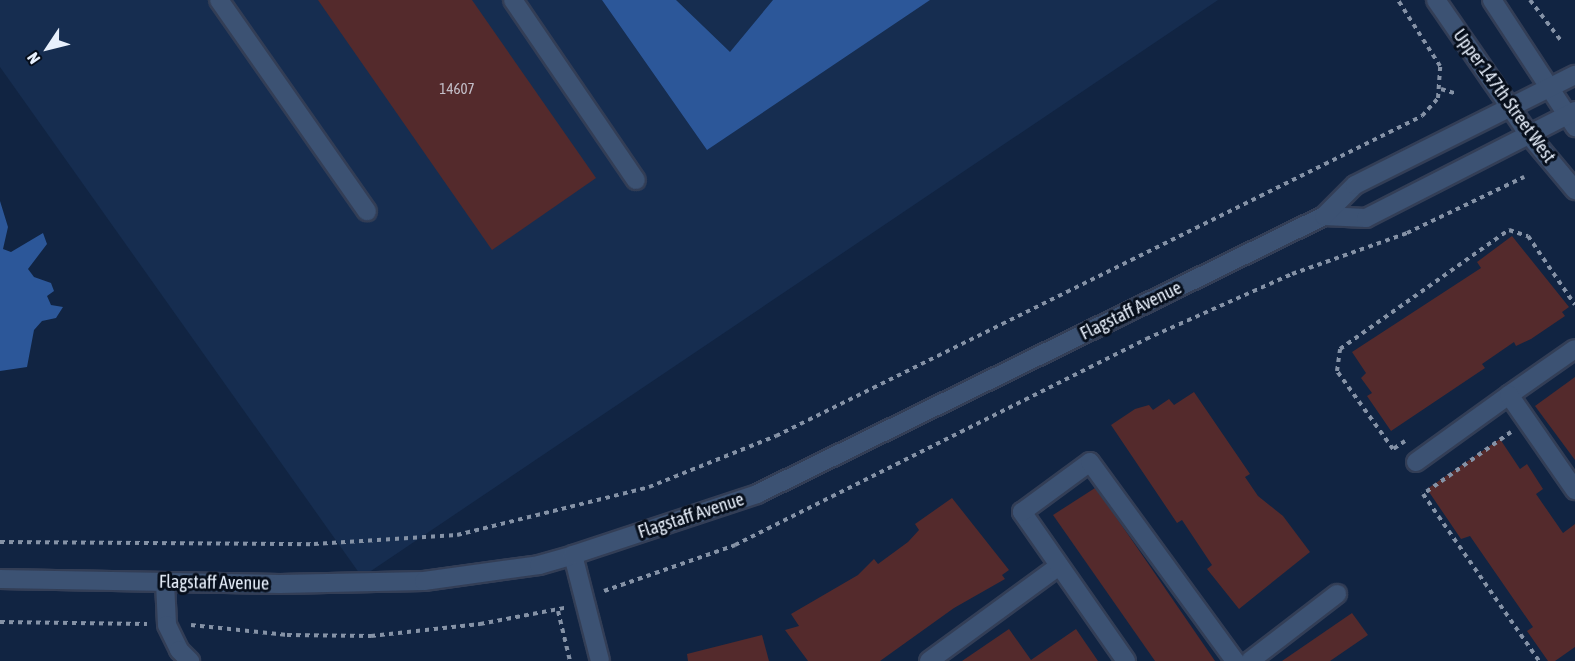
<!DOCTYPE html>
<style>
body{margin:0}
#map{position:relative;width:1575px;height:661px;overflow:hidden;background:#112442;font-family:"Asap Condensed",sans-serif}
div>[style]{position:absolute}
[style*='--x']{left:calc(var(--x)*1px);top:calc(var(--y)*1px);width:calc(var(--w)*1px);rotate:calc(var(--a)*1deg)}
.built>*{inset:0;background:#162d50}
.water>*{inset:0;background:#2c5799}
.building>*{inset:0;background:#542a2c}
.path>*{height:4px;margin-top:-2px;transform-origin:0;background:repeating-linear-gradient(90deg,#8592a6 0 4.5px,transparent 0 9px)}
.roads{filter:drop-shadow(2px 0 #333e56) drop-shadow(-2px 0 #333e56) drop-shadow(0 2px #333e56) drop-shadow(0 -2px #333e56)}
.minor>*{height:18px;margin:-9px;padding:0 9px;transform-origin:9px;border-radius:9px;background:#3c5273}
span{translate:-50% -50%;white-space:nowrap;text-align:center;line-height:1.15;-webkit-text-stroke:6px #060e1b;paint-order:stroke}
.number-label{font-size:15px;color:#c3bec8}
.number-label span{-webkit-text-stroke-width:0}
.street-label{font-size:18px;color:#e8f0fc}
.north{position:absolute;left:18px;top:18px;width:60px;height:60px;-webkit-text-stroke:4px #060e1b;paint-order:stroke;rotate:235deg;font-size:16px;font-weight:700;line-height:24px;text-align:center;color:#e8f0fc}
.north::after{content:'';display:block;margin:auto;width:21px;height:27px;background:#e8f0fc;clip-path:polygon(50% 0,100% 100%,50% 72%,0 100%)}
</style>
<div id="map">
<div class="built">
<i style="clip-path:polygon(0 0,1218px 0,362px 577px,0 67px)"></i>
</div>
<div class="water">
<i style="clip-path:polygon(602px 0,676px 0,730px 52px,773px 0,930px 0,707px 150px)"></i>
<i style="clip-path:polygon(0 201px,8px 227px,3px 249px,11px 252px,43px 233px,47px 244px,28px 269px,34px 277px,51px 283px,54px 291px,47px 296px,51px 305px,63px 307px,56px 318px,42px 321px,34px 330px,27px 367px,0 371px)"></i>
</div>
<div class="building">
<i style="clip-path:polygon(318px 0,472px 0,596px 178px,492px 250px)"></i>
<i style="clip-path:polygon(1512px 236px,1569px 307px,1562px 312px,1565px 316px,1531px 339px,1516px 346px,1514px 342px,1482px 364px,1485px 368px,1391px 431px,1367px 396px,1372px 393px,1361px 378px,1366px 373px,1352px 352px,1481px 268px,1477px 262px)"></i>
<i style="clip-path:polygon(1575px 377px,1575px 460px,1535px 406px)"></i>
<i style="clip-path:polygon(1194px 392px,1250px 474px,1245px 477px,1258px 496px,1283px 516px,1310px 552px,1239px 609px,1207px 569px,1212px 565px,1182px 520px,1177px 523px,1111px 425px,1135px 409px,1149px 405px,1153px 410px,1169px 399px,1174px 405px)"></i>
<i style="clip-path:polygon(1500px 439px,1520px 469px,1527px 464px,1543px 489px,1536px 494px,1563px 533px,1575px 524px,1575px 647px,1555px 661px,1548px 661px,1527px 631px,1533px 627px,1470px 536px,1461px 539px,1427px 489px)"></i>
<i style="clip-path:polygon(1095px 488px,1114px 514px,1215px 661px,1155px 661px,1053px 515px)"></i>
<i style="clip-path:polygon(952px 498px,1009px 570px,1002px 575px,1005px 579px,954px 608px,880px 661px,808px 661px,785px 630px,799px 626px,791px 614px,858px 575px,874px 559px,878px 564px,908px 542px,919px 530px,915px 524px)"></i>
<i style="clip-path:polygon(1352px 613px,1368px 635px,1330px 661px,1282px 661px)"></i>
<i style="clip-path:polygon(1009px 629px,1031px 660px,1076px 629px,1098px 661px,962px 661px)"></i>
<i style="clip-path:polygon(762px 635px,769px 661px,688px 661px,687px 654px)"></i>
</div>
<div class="path">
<i style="--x:1530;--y:0;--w:53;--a:52.7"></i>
<i style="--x:1441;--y:89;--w:14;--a:17"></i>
<i style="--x:1511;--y:432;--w:108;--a:144.8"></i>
<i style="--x:1423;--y:494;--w:203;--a:55.2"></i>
<i style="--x:1405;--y:441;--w:14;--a:146"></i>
<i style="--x:1393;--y:449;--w:96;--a:-125.7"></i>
<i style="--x:1337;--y:371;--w:22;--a:-82"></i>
<i style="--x:1340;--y:349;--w:207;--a:-35.2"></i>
<i style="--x:1509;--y:230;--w:20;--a:18"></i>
<i style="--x:1528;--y:236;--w:83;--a:55.7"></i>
<i style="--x:0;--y:542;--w:314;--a:0.4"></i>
<i style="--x:314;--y:544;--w:143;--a:-3.6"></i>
<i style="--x:457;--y:535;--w:198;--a:-14"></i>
<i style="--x:649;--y:487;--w:137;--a:-21.9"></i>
<i style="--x:776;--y:436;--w:721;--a:-26.35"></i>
<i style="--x:1422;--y:116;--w:24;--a:-48"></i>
<i style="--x:1438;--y:98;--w:32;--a:-86"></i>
<i style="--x:1440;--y:66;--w:78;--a:-122.5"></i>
<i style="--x:604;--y:591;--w:139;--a:-19.3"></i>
<i style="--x:735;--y:545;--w:460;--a:-26.6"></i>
<i style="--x:1146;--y:339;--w:160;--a:-24"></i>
<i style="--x:1292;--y:274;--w:122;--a:-19.6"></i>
<i style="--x:1407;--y:233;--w:130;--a:-25.6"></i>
<i style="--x:558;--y:611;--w:51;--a:76.5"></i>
<i style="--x:0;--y:622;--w:147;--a:0.8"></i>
<i style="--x:191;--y:625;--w:97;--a:5.9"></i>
<i style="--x:287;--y:635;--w:84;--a:0.7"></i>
<i style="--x:371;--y:636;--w:110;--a:-6.3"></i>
<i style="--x:480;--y:624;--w:86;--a:-10.8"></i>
</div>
<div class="roads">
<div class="minor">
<i style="--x:219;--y:0;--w:258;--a:55"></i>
<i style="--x:513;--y:0;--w:218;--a:55.7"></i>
<i style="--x:1436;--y:0;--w:164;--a:55.4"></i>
<i style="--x:1529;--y:135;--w:72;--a:50.1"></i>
<i style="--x:1492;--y:0;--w:152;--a:56.8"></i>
<i style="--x:1324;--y:216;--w:42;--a:2.7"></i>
<i style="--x:1366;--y:218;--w:235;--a:-27.1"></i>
<i style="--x:1509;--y:395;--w:80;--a:-34.9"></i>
<i style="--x:1416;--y:462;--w:115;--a:-35.8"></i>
<i style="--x:1509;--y:395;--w:116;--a:55.2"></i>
<i style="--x:573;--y:555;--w:109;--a:75.7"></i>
<i style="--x:0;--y:579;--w:280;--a:1"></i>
<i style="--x:280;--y:584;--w:144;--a:-1.2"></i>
<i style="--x:424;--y:581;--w:116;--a:-7.9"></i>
<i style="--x:539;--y:565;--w:35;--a:-16"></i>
<i style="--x:573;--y:555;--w:194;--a:-18.3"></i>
<i style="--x:757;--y:494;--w:631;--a:-26.12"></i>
<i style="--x:1324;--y:216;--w:44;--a:-45"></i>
<i style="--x:1355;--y:185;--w:246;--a:-26.6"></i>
<i style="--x:165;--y:582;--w:43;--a:87.3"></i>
<i style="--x:167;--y:625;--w:28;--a:64"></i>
<i style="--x:179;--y:650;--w:16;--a:45"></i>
<i style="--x:929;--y:661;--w:161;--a:-36.2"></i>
<i style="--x:1126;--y:661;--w:182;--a:-124.9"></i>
<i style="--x:1022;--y:512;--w:84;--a:-36.3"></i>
<i style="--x:1090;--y:462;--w:246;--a:53.9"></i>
<i style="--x:1250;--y:661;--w:110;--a:-37.6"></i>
</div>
</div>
<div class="number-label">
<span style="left:457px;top:89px">14607</span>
</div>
<div class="street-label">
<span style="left:1504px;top:96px;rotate:54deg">Upper 147th Street West</span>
<span style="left:1131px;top:311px;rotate:-26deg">Flagstaff Avenue</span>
<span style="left:691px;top:516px;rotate:-18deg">Flagstaff Avenue</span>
<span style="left:214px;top:583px;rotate:1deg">Flagstaff Avenue</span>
</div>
<div class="north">N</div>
</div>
